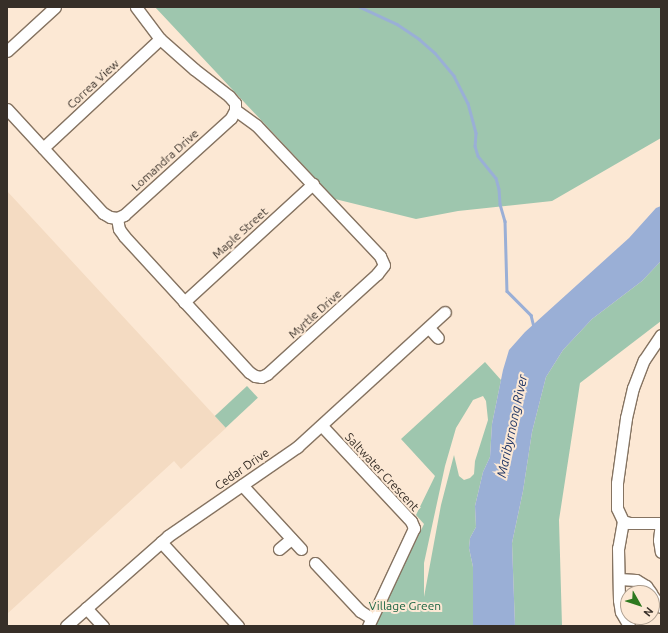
<!DOCTYPE html>
<style>
body{margin:0}
#map{position:relative;width:668px;height:633px;overflow:hidden;background:#fce8d4;font-family:Ubuntu,sans-serif}
div>[style]{position:absolute}
[style*='--x']{left:calc(var(--x)*1px);top:calc(var(--y)*1px);width:calc(var(--w)*1px);rotate:calc(var(--a)*1deg)}
.built>*{inset:0;background:#f4dbc2}
.green>*{inset:0;background:#9ec6ae;transform-origin:0 0}
.water>*{inset:0;background:#9aafd6}
.stream>*{height:2.5px;margin:-1.25px;padding:0 1.25px;transform-origin:1.25px;border-radius:1.25px;background:#9aafd6}
.roads{filter:drop-shadow(1px 0 #857361) drop-shadow(-1px 0 #857361) drop-shadow(0 1px #857361) drop-shadow(0 -1px #857361)}
.minor>*{height:11px;margin:-5.5px;padding:0 5.5px;transform-origin:5.5px;border-radius:5.5px;background:#fff}
span{translate:-50% -50%;white-space:nowrap;text-align:center;line-height:1.15;-webkit-text-stroke:4px #fce8d4;paint-order:stroke}
.street-label{font-size:12px;color:#372f28}
.park-label{font-size:12px;color:#1c6543}
.water-label{font-size:13px;color:#1d3465;font-style:italic}
.frame{position:absolute;inset:0;border:8px solid #372f28;pointer-events:none}
.north{position:absolute;left:620px;top:585px;width:40px;height:40px;box-sizing:border-box;background:#fce8d4;border:1px solid #ad9e8f;border-radius:50%;rotate:129deg;font-size:11px;font-weight:700;line-height:16px;text-align:center;color:#372f28}
.north::after{content:'';display:block;margin:auto;width:14px;height:18px;background:#2e791f;clip-path:polygon(50% 0,100% 100%,50% 72%,0 100%)}
</style>
<div id="map">
<div class="built">
<i style="clip-path:polygon(7px 191px,226px 428px,181px 469px,174px 461px,7px 614px)"></i>
</div>
<div class="green">
<i style="clip-path:polygon(155px 7px,661px 7px,661px 138px,552px 201px,458px 211px,416px 219px,335px 199px)"></i>
<i style="clip-path:polygon(661px 261px,661px 321px,580px 383px,559px 520px,562px 626px,515px 626px,512px 543px,523px 491px,532px 432px,546px 377px,563px 350px,592px 319px,642px 281px)"></i>
<i style="clip-path:polygon(evenodd,485px 362px,501px 380px,492px 424px,490px 457px,483px 472px,475px 506px,476px 527px,470px 538px,469px 548px,473px 567px,473px 626px,375px 626px,424px 524px,416px 515px,435px 476px,401px 439px,485px 362px,483px 396px,486px 401px,488px 420px,475px 461px,474px 474px,470px 478px,464px 480px,459px 476px,454px 455px,441px 505px,424px 597px,424px 563px,445px 466px,456px 428px,473px 400px,483px 396px)"></i>
<i style="left:247px;top:386px;width:16px;height:44px;rotate:47deg"></i>
</div>
<div class="water">
<i style="clip-path:polygon(661px 206px,661px 261px,642px 281px,592px 319px,563px 350px,546px 377px,532px 432px,523px 491px,512px 543px,515px 626px,473px 626px,473px 567px,469px 548px,470px 538px,476px 527px,475px 506px,483px 472px,490px 457px,492px 424px,503px 370px,509px 350px,525px 332px,629px 238px,656px 208px)"></i>
</div>
<div class="stream">
<i style="--x:360;--y:7;--w:41;--a:24.7"></i>
<i style="--x:397;--y:24;--w:27;--a:34"></i>
<i style="--x:419;--y:39;--w:21;--a:41"></i>
<i style="--x:435;--y:53;--w:30;--a:50"></i>
<i style="--x:454;--y:76;--w:30;--a:63"></i>
<i style="--x:468;--y:103;--w:31;--a:75"></i>
<i style="--x:476;--y:133;--w:13;--a:94"></i>
<i style="--x:475;--y:146;--w:10;--a:73"></i>
<i style="--x:478;--y:156;--w:28;--a:51"></i>
<i style="--x:496;--y:178;--w:11;--a:75"></i>
<i style="--x:499;--y:189;--w:15;--a:86"></i>
<i style="--x:500;--y:204;--w:18;--a:74"></i>
<i style="--x:505;--y:221;--w:70;--a:88.4"></i>
<i style="--x:507;--y:291;--w:34;--a:45"></i>
<i style="--x:531;--y:315;--w:12;--a:76"></i>
</div>
<div class="roads">
<div class="minor">
<i style="--x:7;--y:51;--w:65;--a:-42.5"></i>
<i style="--x:7;--y:109;--w:142;--a:47.3"></i>
<i style="--x:103;--y:213;--w:8;--a:30"></i>
<i style="--x:110;--y:217;--w:7;--a:8"></i>
<i style="--x:117;--y:218;--w:8;--a:-23"></i>
<i style="--x:124;--y:215;--w:144;--a:-42.2"></i>
<i style="--x:231;--y:118;--w:9;--a:-63"></i>
<i style="--x:235;--y:110;--w:7;--a:-90"></i>
<i style="--x:235;--y:103;--w:9;--a:-131"></i>
<i style="--x:229;--y:96;--w:44;--a:-142.4"></i>
<i style="--x:194;--y:69;--w:45;--a:-138.6"></i>
<i style="--x:160;--y:39;--w:40;--a:-127"></i>
<i style="--x:43;--y:148;--w:160;--a:-43"></i>
<i style="--x:117;--y:218;--w:11;--a:80"></i>
<i style="--x:119;--y:229;--w:9;--a:54"></i>
<i style="--x:124;--y:236;--w:185;--a:47.4"></i>
<i style="--x:249;--y:372;--w:7;--a:34"></i>
<i style="--x:255;--y:376;--w:6;--a:9"></i>
<i style="--x:261;--y:377;--w:7;--a:-27"></i>
<i style="--x:267;--y:374;--w:149;--a:-42.3"></i>
<i style="--x:377;--y:274;--w:11;--a:-52"></i>
<i style="--x:384;--y:265;--w:10;--a:-114"></i>
<i style="--x:380;--y:256;--w:180;--a:-133.4"></i>
<i style="--x:256;--y:125;--w:26;--a:-144"></i>
<i style="--x:184;--y:302;--w:175;--a:-42.5"></i>
<i style="--x:429;--y:328;--w:13;--a:48"></i>
<i style="--x:322;--y:426;--w:130;--a:46.9"></i>
<i style="--x:411;--y:521;--w:8;--a:67"></i>
<i style="--x:414;--y:528;--w:108;--a:115.1"></i>
<i style="--x:242;--y:485;--w:87;--a:47.3"></i>
<i style="--x:623;--y:521;--w:14;--a:-115"></i>
<i style="--x:617;--y:508;--w:25;--a:-90"></i>
<i style="--x:617;--y:483;--w:66;--a:-82.1"></i>
<i style="--x:626;--y:418;--w:31;--a:-77"></i>
<i style="--x:633;--y:388;--w:30;--a:-69"></i>
<i style="--x:644;--y:360;--w:30;--a:-56"></i>
<i style="--x:623;--y:521;--w:27;--a:100"></i>
<i style="--x:618;--y:548;--w:52;--a:88.9"></i>
<i style="--x:619;--y:600;--w:12;--a:81"></i>
<i style="--x:621;--y:612;--w:16;--a:60"></i>
<i style="--x:623;--y:521;--w:6;--a:18"></i>
<i style="--x:629;--y:523;--w:32;--a:0"></i>
<i style="--x:661;--y:523;--w:17;--a:97"></i>
<i style="--x:659;--y:540;--w:12;--a:81"></i>
<i style="--x:161;--y:542;--w:114;--a:47.5"></i>
<i style="--x:279;--y:549;--w:16;--a:-40"></i>
<i style="--x:315;--y:563;--w:66;--a:46.8"></i>
<i style="--x:360;--y:611;--w:13;--a:32"></i>
<i style="--x:619;--y:579;--w:17;--a:3"></i>
<i style="--x:636;--y:580;--w:12;--a:31"></i>
<i style="--x:646;--y:586;--w:9;--a:54"></i>
<i style="--x:652;--y:595;--w:15;--a:53"></i>
<i style="--x:86;--y:608;--w:25;--a:47"></i>
<i style="--x:66;--y:626;--w:136;--a:-41.4"></i>
<i style="--x:168;--y:536;--w:157;--a:-34.6"></i>
<i style="--x:297;--y:447;--w:200;--a:-42.4"></i>
</div>
</div>
<div class="street-label">
<span style="left:93px;top:84px;rotate:-43deg">Correa View</span>
<span style="left:165px;top:160px;rotate:-42deg">Lomandra Drive</span>
<span style="left:240px;top:233px;rotate:-42deg">Maple Street</span>
<span style="left:315px;top:314px;rotate:-42deg">Myrtle Drive</span>
<span style="left:242px;top:469px;rotate:-35deg">Cedar Drive</span>
<span style="left:382px;top:472px;rotate:47deg">Saltwater Crescent</span>
</div>
<div class="park-label">
<span style="left:405px;top:606px">Village Green</span>
</div>
<div class="water-label">
<span style="left:512px;top:426px;rotate:-78deg">Maribyrnong River</span>
</div>
<div class="frame"></div>
<div class="north">N</div>
</div>
